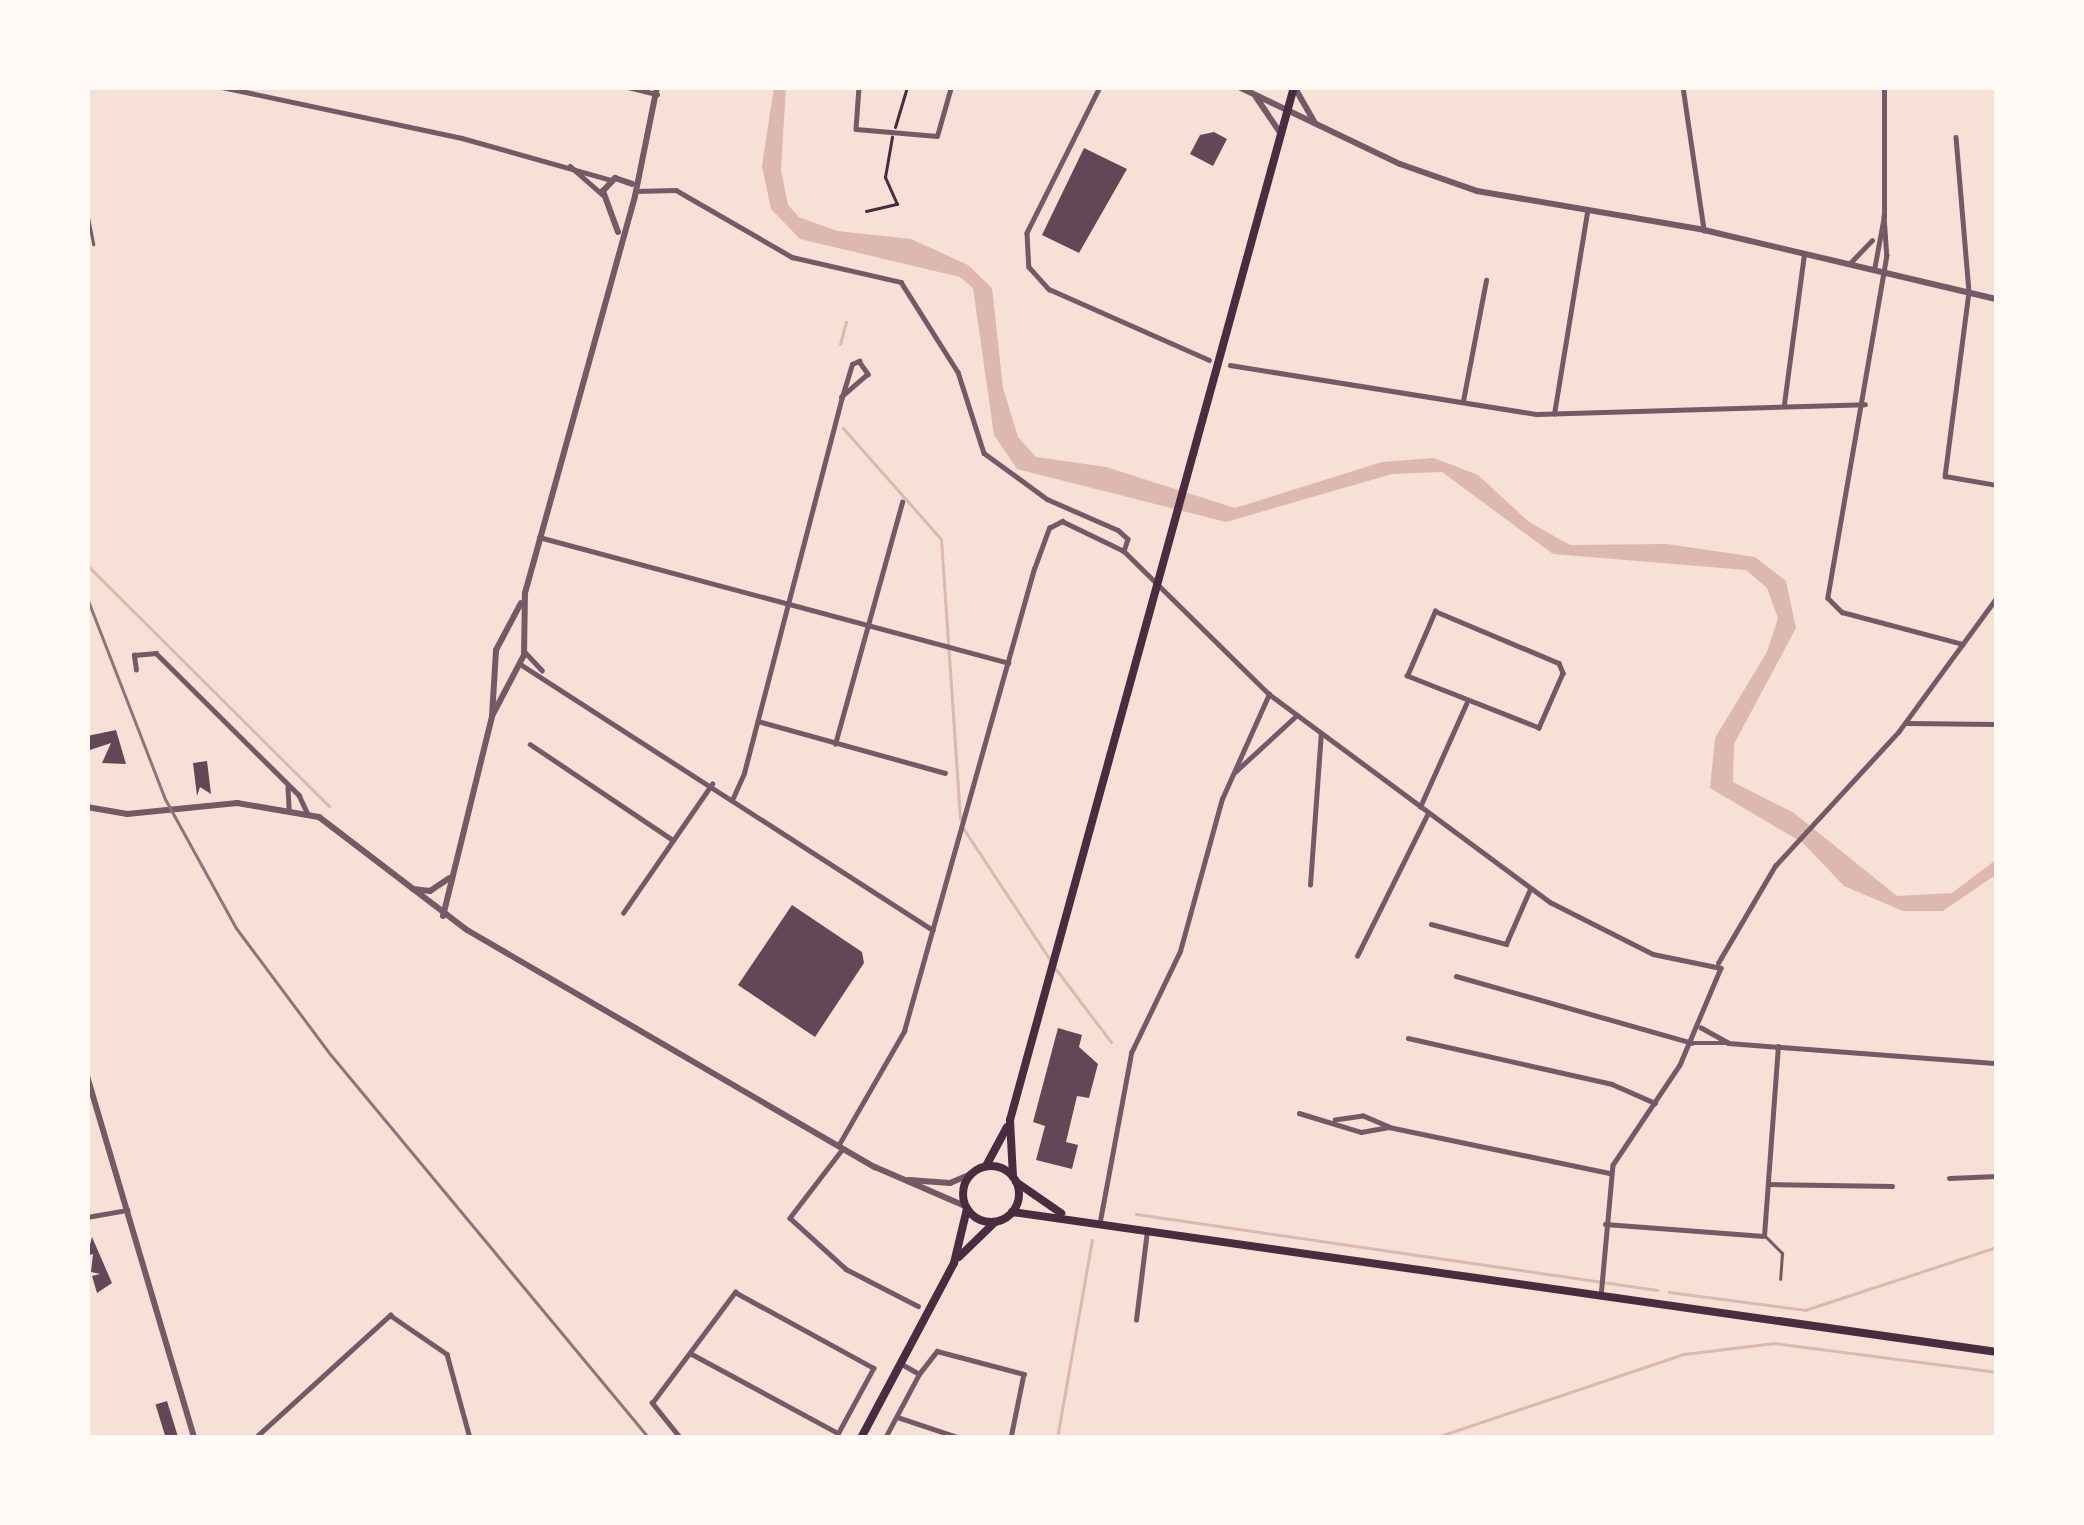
<!DOCTYPE html>
<style>
body{margin:0}
#map{position:relative;width:2084px;height:1525px;overflow:hidden;background:#f7e1d7;font-family:"Alegreya Sans",sans-serif}
div>[style]{position:absolute}
[style*='--x']{left:calc(var(--x)*1px);top:calc(var(--y)*1px);width:calc(var(--w)*1px);rotate:calc(var(--a)*1deg)}
.water>*{inset:0;background:#dcb8b0}
.stream>*{height:3px;margin:-1.5px;padding:0 1.5px;transform-origin:1.5px;border-radius:1.5px;background:#dcb8b0}
.building>*{inset:0;background:#644757;transform-origin:0 0}
.path>*{height:3px;margin:-1.5px;padding:0 1.5px;transform-origin:1.5px;border-radius:1.5px;background:#4a2c40}
.service>*{height:3px;margin:-1.5px;padding:0 1.5px;transform-origin:1.5px;border-radius:1.5px;background:#755966}
.pedestrian>*{height:4.5px;margin:-2.25px;padding:0 2.25px;transform-origin:2.25px;border-radius:2.25px;background:#755966}
.minor>*{height:4.5px;margin:-2.25px;padding:0 2.25px;transform-origin:2.25px;border-radius:2.25px;background:#755966}
.tertiary>*{height:6px;margin:-3px;padding:0 3px;transform-origin:3px;border-radius:3px;background:#755966}
.secondary>*{height:8px;margin:-4px;padding:0 4px;transform-origin:4px;border-radius:4px;background:#4a2c40}
.primary>*{height:8px;margin:-4px;padding:0 4px;transform-origin:4px;border-radius:4px;background:#4a2c40}
.primary>.ring{margin:-4px;padding:0;box-sizing:content-box;background:none;border:8px solid #4a2c40;border-radius:50%}
.rail>*{height:3px;margin:-1.5px;padding:0 1.5px;transform-origin:1.5px;border-radius:1.5px;background:#8f747c}
span{translate:-50% -50%;white-space:nowrap;text-align:center;line-height:1.15;-webkit-text-stroke:12px #fffaf5;paint-order:stroke}
.frame{position:absolute;inset:0;border:90px solid #fffaf5;pointer-events:none}
</style>
<div id="map">
<div class="water">
<i style="clip-path:polygon(774px 87px,786px 87px,781px 170px,788px 205px,799px 217px,837px 231px,911px 239px,968px 265px,992px 288px,1003px 388px,1018px 437px,1036px 457px,1106px 467px,1235px 508px,1382px 462px,1434px 458px,1478px 475px,1529px 522px,1570px 545px,1667px 544px,1755px 557px,1786px 581px,1796px 628px,1734px 744px,1733px 782px,1794px 813px,1897px 896px,1952px 893px,1997px 859px,1997px 874px,1943px 911px,1903px 911px,1844px 886px,1803px 843px,1710px 788px,1715px 738px,1767px 652px,1778px 618px,1767px 588px,1746px 570px,1553px 554px,1442px 472px,1392px 474px,1226px 522px,1017px 469px,994px 435px,973px 288px,960px 277px,800px 239px,771px 209px,762px 166px)"></i>
</div>
<div class="stream">
<i style="--x:840;--y:344;--w:23;--a:-75"></i>
<i style="--x:843;--y:428;--w:148;--a:48.6"></i>
<i style="--x:941;--y:539;--w:281;--a:86.1"></i>
<i style="--x:87;--y:565;--w:342;--a:44.9"></i>
<i style="--x:963;--y:828;--w:158;--a:56.6"></i>
<i style="--x:1055;--y:968;--w:93;--a:52.9"></i>
<i style="--x:1136;--y:1214;--w:527;--a:8.3"></i>
<i style="--x:1669;--y:1292;--w:137;--a:7.5"></i>
<i style="--x:1805;--y:1310;--w:202;--a:-18.2"></i>
<i style="--x:1057;--y:1438;--w:201;--a:-80"></i>
<i style="--x:1434;--y:1438;--w:264;--a:-18.6"></i>
<i style="--x:1684;--y:1354;--w:91;--a:-7"></i>
<i style="--x:1774;--y:1343;--w:225;--a:7.4"></i>
</div>
<div class="building">
<i style="clip-path:polygon(1214px 132px,1227px 139px,1213px 166px,1190px 154px,1200px 135px)"></i>
<i style="clip-path:polygon(1084px 148px,1127px 169px,1079px 253px,1042px 235px)"></i>
<i style="clip-path:polygon(116px 730px,126px 764px,102px 763px,111px 743px,87px 751px,87px 736px)"></i>
<i style="clip-path:polygon(207px 761px,211px 794px,200px 787px,197px 796px,193px 763px)"></i>
<i style="clip-path:polygon(792px 905px,862px 952px,864px 963px,815px 1037px,738px 985px)"></i>
<i style="clip-path:polygon(1058px 1028px,1082px 1035px,1079px 1047px,1098px 1064px,1089px 1098px,1077px 1096px,1066px 1142px,1078px 1145px,1072px 1169px,1036px 1160px,1045px 1126px,1033px 1122px)"></i>
<i style="clip-path:polygon(92px 1237px,112px 1283px,97px 1293px,92px 1276px,100px 1274px,91px 1272px,93px 1254px,87px 1256px)"></i>
<i style="left:167px;top:1401px;width:39px;height:12px;rotate:73deg"></i>
</div>
<div class="path">
<i style="--x:895;--y:127;--w:42;--a:-73.3"></i>
<i style="--x:866;--y:211;--w:32;--a:-13"></i>
<i style="--x:897;--y:204;--w:30;--a:-114"></i>
<i style="--x:885;--y:177;--w:41;--a:-80.1"></i>
</div>
<div class="service">
<i style="--x:87;--y:93;--w:6;--a:-90"></i>
<i style="--x:87;--y:212;--w:33;--a:79"></i>
<i style="--x:1766;--y:1237;--w:23;--a:45"></i>
<i style="--x:1782;--y:1253;--w:26;--a:94"></i>
</div>
<div class="pedestrian">
<i style="--x:733;--y:798;--w:27;--a:-66"></i>
</div>
<div class="minor">
<i style="--x:222;--y:87;--w:245;--a:12"></i>
<i style="--x:462;--y:138;--w:155;--a:15.7"></i>
<i style="--x:628;--y:87;--w:30;--a:14"></i>
<i style="--x:859;--y:87;--w:42;--a:94.1"></i>
<i style="--x:856;--y:129;--w:81;--a:4.9"></i>
<i style="--x:937;--y:136;--w:51;--a:-74.1"></i>
<i style="--x:1100;--y:87;--w:163;--a:116.6"></i>
<i style="--x:1027;--y:233;--w:34;--a:87"></i>
<i style="--x:1029;--y:267;--w:30;--a:48"></i>
<i style="--x:1049;--y:289;--w:175;--a:23.9"></i>
<i style="--x:1683;--y:87;--w:145;--a:81.6"></i>
<i style="--x:1956;--y:137;--w:156;--a:85.2"></i>
<i style="--x:1969;--y:292;--w:186;--a:97.4"></i>
<i style="--x:1945;--y:476;--w:53;--a:9.8"></i>
<i style="--x:570;--y:166;--w:43;--a:41.2"></i>
<i style="--x:635;--y:191;--w:41;--a:-1.4"></i>
<i style="--x:676;--y:190;--w:134;--a:30"></i>
<i style="--x:792;--y:257;--w:112;--a:12.9"></i>
<i style="--x:901;--y:282;--w:107;--a:57.7"></i>
<i style="--x:958;--y:372;--w:85;--a:72.2"></i>
<i style="--x:984;--y:453;--w:78;--a:36.1"></i>
<i style="--x:1047;--y:499;--w:77;--a:23.6"></i>
<i style="--x:1118;--y:530;--w:13;--a:42"></i>
<i style="--x:1128;--y:539;--w:13;--a:108"></i>
<i style="--x:1884;--y:216;--w:39;--a:86"></i>
<i style="--x:1887;--y:255;--w:348;--a:99.8"></i>
<i style="--x:1828;--y:598;--w:20;--a:45"></i>
<i style="--x:1842;--y:612;--w:125;--a:14.8"></i>
<i style="--x:1851;--y:262;--w:30;--a:-46"></i>
<i style="--x:1874;--y:270;--w:55;--a:-79.5"></i>
<i style="--x:1884;--y:216;--w:129;--a:-90"></i>
<i style="--x:859;--y:361;--w:16;--a:55"></i>
<i style="--x:868;--y:374;--w:35;--a:139"></i>
<i style="--x:842;--y:397;--w:34;--a:-73"></i>
<i style="--x:852;--y:364;--w:8;--a:-23"></i>
<i style="--x:1230;--y:365;--w:311;--a:9.1"></i>
<i style="--x:1537;--y:414;--w:328;--a:-1.7"></i>
<i style="--x:1463;--y:401;--w:123;--a:-79.2"></i>
<i style="--x:1784;--y:404;--w:150;--a:-82.4"></i>
<i style="--x:1554;--y:414;--w:205;--a:-80.7"></i>
<i style="--x:539;--y:537;--w:486;--a:15"></i>
<i style="--x:1435;--y:611;--w:134;--a:22.8"></i>
<i style="--x:1559;--y:663;--w:11;--a:68"></i>
<i style="--x:1563;--y:673;--w:60;--a:113.6"></i>
<i style="--x:1539;--y:728;--w:142;--a:-158.5"></i>
<i style="--x:1407;--y:676;--w:71;--a:-66.7"></i>
<i style="--x:525;--y:652;--w:25;--a:47"></i>
<i style="--x:520;--y:664;--w:491;--a:32.8"></i>
<i style="--x:136;--y:670;--w:15;--a:-98"></i>
<i style="--x:134;--y:655;--w:22;--a:-5"></i>
<i style="--x:156;--y:653;--w:202;--a:44.8"></i>
<i style="--x:299;--y:795;--w:21;--a:65"></i>
<i style="--x:758;--y:721;--w:194;--a:15.5"></i>
<i style="--x:1906;--y:723;--w:91;--a:0.6"></i>
<i style="--x:530;--y:744;--w:172;--a:33.9"></i>
<i style="--x:835;--y:744;--w:251;--a:-74.5"></i>
<i style="--x:1235;--y:772;--w:84;--a:-42.6"></i>
<i style="--x:744;--y:773;--w:389;--a:-75.4"></i>
<i style="--x:288;--y:787;--w:22;--a:87"></i>
<i style="--x:1420;--y:807;--w:113;--a:-65.9"></i>
<i style="--x:1310;--y:885;--w:152;--a:-85.9"></i>
<i style="--x:623;--y:913;--w:157;--a:-55.4"></i>
<i style="--x:1431;--y:924;--w:78;--a:14.9"></i>
<i style="--x:1506;--y:944;--w:60;--a:-66.4"></i>
<i style="--x:1357;--y:956;--w:160;--a:-63.6"></i>
<i style="--x:1718;--y:963;--w:113;--a:-59.6"></i>
<i style="--x:1775;--y:866;--w:183;--a:-47.4"></i>
<i style="--x:1899;--y:731;--w:166;--a:-53.8"></i>
<i style="--x:1456;--y:976;--w:245;--a:15.8"></i>
<i style="--x:1692;--y:1043;--w:36;--a:0"></i>
<i style="--x:1728;--y:1043;--w:31;--a:-151"></i>
<i style="--x:1408;--y:1038;--w:209;--a:12.7"></i>
<i style="--x:1612;--y:1084;--w:47;--a:23.8"></i>
<i style="--x:1728;--y:1043;--w:270;--a:4.3"></i>
<i style="--x:1299;--y:1113;--w:65;--a:17"></i>
<i style="--x:1361;--y:1132;--w:28;--a:-10"></i>
<i style="--x:1389;--y:1127;--w:28;--a:-157"></i>
<i style="--x:1363;--y:1116;--w:28;--a:172"></i>
<i style="--x:1389;--y:1127;--w:226;--a:11.8"></i>
<i style="--x:838;--y:1146;--w:133;--a:-60.1"></i>
<i style="--x:904;--y:1031;--w:480;--a:-74.3"></i>
<i style="--x:1034;--y:569;--w:44;--a:-69.9"></i>
<i style="--x:1049;--y:528;--w:15;--a:-28"></i>
<i style="--x:1062;--y:521;--w:69;--a:25.8"></i>
<i style="--x:1124;--y:551;--w:204;--a:44.6"></i>
<i style="--x:1269;--y:694;--w:350;--a:36.5"></i>
<i style="--x:1550;--y:902;--w:115;--a:26.8"></i>
<i style="--x:1653;--y:954;--w:69;--a:11.6"></i>
<i style="--x:1721;--y:968;--w:105;--a:112.9"></i>
<i style="--x:1680;--y:1065;--w:120;--a:123.8"></i>
<i style="--x:1613;--y:1165;--w:132;--a:95.2"></i>
<i style="--x:843;--y:1149;--w:87;--a:127.5"></i>
<i style="--x:790;--y:1218;--w:76;--a:42.3"></i>
<i style="--x:846;--y:1269;--w:81;--a:27.2"></i>
<i style="--x:1949;--y:1178;--w:48;--a:-2.4"></i>
<i style="--x:1768;--y:1184;--w:124;--a:0.9"></i>
<i style="--x:87;--y:1217;--w:41;--a:-9.9"></i>
<i style="--x:1100;--y:1221;--w:171;--a:-79.5"></i>
<i style="--x:1131;--y:1053;--w:113;--a:-64.3"></i>
<i style="--x:1180;--y:951;--w:158;--a:-74.6"></i>
<i style="--x:1222;--y:799;--w:115;--a:-65.9"></i>
<i style="--x:1605;--y:1224;--w:159;--a:4.3"></i>
<i style="--x:1764;--y:1236;--w:190;--a:-85.8"></i>
<i style="--x:1136;--y:1320;--w:91;--a:-83"></i>
<i style="--x:690;--y:1353;--w:168;--a:28.4"></i>
<i style="--x:902;--y:1364;--w:20;--a:30"></i>
<i style="--x:919;--y:1374;--w:29;--a:-52"></i>
<i style="--x:937;--y:1351;--w:90;--a:14.8"></i>
<i style="--x:1024;--y:1374;--w:65;--a:101.5"></i>
<i style="--x:897;--y:1417;--w:66;--a:18.4"></i>
<i style="--x:255;--y:1438;--w:183;--a:-42.3"></i>
<i style="--x:390;--y:1315;--w:69;--a:34.4"></i>
<i style="--x:447;--y:1354;--w:87;--a:74.7"></i>
<i style="--x:680;--y:1438;--w:45;--a:-128.7"></i>
<i style="--x:652;--y:1403;--w:139;--a:-53.2"></i>
<i style="--x:735;--y:1292;--w:158;--a:28.7"></i>
<i style="--x:874;--y:1368;--w:80;--a:118.5"></i>
<i style="--x:885;--y:1438;--w:72;--a:-62"></i>
</div>
<div class="tertiary">
<i style="--x:1239;--y:87;--w:178;--a:25.6"></i>
<i style="--x:1400;--y:164;--w:82;--a:19.3"></i>
<i style="--x:1477;--y:191;--w:230;--a:9.7"></i>
<i style="--x:1704;--y:230;--w:301;--a:13.3"></i>
<i style="--x:1295;--y:88;--w:40;--a:60.3"></i>
<i style="--x:1256;--y:97;--w:45;--a:56"></i>
<i style="--x:618;--y:232;--w:44;--a:-110.1"></i>
<i style="--x:603;--y:191;--w:18;--a:-47"></i>
<i style="--x:615;--y:178;--w:18;--a:19"></i>
<i style="--x:492;--y:716;--w:69;--a:-62.3"></i>
<i style="--x:524;--y:655;--w:62;--a:-89.1"></i>
<i style="--x:525;--y:593;--w:412;--a:-74.5"></i>
<i style="--x:635;--y:196;--w:111;--a:-78.6"></i>
<i style="--x:87;--y:807;--w:41;--a:9.9"></i>
<i style="--x:127;--y:814;--w:111;--a:-5.7"></i>
<i style="--x:237;--y:803;--w:83;--a:9.7"></i>
<i style="--x:319;--y:817;--w:186;--a:37.4"></i>
<i style="--x:467;--y:930;--w:472;--a:30.2"></i>
<i style="--x:875;--y:1167;--w:98;--a:23.4"></i>
<i style="--x:413;--y:889;--w:17;--a:7"></i>
<i style="--x:430;--y:891;--w:23;--a:-34"></i>
<i style="--x:443;--y:916;--w:206;--a:-76.2"></i>
<i style="--x:492;--y:716;--w:66;--a:-86.5"></i>
<i style="--x:496;--y:650;--w:53;--a:-62"></i>
<i style="--x:87;--y:1076;--w:377;--a:73.5"></i>
<i style="--x:909;--y:1180;--w:41;--a:4.2"></i>
<i style="--x:950;--y:1183;--w:23;--a:-23"></i>
</div>
<div class="secondary">
<i style="--x:1016;--y:1182;--w:55;--a:34.6"></i>
<i style="--x:1012;--y:1212;--w:995;--a:8.09"></i>
</div>
<div class="primary">
<i style="--x:986;--y:1166;--w:44;--a:-61.7"></i>
<i class="ring" style="left:963px;top:1166px;width:48px;height:48px"></i>
<i style="--x:1013;--y:1177;--w:57;--a:-93"></i>
<i style="--x:1010;--y:1120;--w:1071;--a:-74.63"></i>
<i style="--x:959;--y:1257;--w:50;--a:-44.2"></i>
<i style="--x:861;--y:1438;--w:198;--a:-62"></i>
<i style="--x:954;--y:1263;--w:56;--a:-76.5"></i>
</div>
<div class="rail">
<i style="--x:87;--y:598;--w:216;--a:68.8"></i>
<i style="--x:165;--y:799;--w:147;--a:61.2"></i>
<i style="--x:236;--y:928;--w:157;--a:53.3"></i>
<i style="--x:330;--y:1054;--w:499;--a:50.3"></i>
</div>
<div class="frame"></div>
</div>
